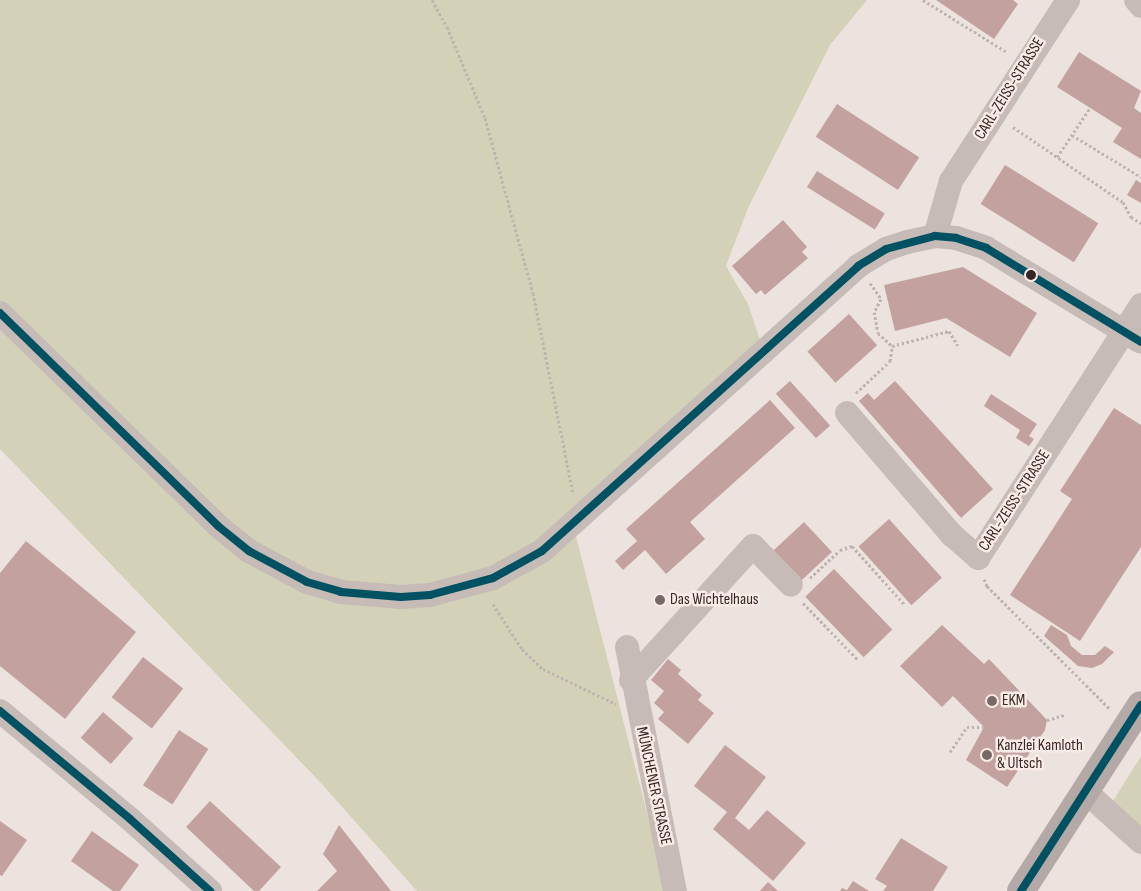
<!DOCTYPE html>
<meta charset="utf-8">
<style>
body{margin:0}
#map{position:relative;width:1141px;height:891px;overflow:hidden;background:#ede3de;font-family:"Sofia Sans Condensed",sans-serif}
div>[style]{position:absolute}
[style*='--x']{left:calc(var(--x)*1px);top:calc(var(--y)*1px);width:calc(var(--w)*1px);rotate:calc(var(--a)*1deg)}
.green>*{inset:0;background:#d3d1b7}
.building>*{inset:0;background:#c2a19f;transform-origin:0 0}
.path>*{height:3px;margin-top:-1.5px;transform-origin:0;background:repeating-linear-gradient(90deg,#beb3b0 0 2.5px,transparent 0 5px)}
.minor>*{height:24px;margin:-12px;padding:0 12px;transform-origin:12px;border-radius:12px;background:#c6bbb7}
.major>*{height:28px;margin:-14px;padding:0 14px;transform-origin:14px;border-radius:14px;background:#b4a9a7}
.bus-1>*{height:8px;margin:-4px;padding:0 4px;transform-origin:4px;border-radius:4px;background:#005262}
.dots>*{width:14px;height:14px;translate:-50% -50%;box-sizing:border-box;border:2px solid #faebe4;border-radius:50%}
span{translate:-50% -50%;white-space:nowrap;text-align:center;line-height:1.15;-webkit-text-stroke:5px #faebe4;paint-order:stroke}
.street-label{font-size:16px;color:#362726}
.poi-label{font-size:16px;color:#362726}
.left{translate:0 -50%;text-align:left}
</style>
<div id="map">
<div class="green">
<i style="clip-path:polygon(0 0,867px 0,830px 45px,748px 208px,726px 266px,748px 304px,762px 346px,571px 517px,667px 891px,417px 891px,319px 781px,0 449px)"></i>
<i style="clip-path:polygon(1141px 756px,1141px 826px,1113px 801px)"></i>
</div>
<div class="building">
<i style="clip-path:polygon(936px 0,1013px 0,1018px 4px,994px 39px)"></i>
<i style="clip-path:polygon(1079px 52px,1141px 91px,1134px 108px,1141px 113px,1141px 159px,1113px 142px,1122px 128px,1057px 87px)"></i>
<i style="left:837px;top:104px;width:98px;height:39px;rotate:33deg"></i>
<i style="left:1005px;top:165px;width:110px;height:46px;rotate:32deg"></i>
<i style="left:817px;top:171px;width:80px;height:19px;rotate:32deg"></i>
<i style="clip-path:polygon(1136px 180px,1141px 183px,1141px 203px,1127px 195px)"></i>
<i style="clip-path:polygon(783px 220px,807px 247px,802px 252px,808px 258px,765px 295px,761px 290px,756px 294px,732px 266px)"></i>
<i style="clip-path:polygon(963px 267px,1037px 313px,1010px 357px,946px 318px,895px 331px,884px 285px)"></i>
<i style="left:849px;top:314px;width:42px;height:56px;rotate:48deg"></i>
<i style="left:790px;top:381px;width:60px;height:19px;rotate:48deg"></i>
<i style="clip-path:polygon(895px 381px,993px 489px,961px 518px,859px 401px,868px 393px,874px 400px)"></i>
<i style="clip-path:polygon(991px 394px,1037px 424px,1029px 436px,1034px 439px,1029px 446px,1016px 438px,1020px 430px,984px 406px)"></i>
<i style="clip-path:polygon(770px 400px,795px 428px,690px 522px,705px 539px,666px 574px,645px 550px,623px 570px,615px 561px,637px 541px,626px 529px)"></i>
<i style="clip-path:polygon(1114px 408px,1141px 425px,1141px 547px,1080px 641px,1010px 595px,1072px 499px,1060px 491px)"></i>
<i style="left:889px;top:519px;width:79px;height:41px;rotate:48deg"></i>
<i style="left:804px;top:522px;width:41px;height:43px;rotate:47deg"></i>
<i style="clip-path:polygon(26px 541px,136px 632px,65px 719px,0 666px,0 573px)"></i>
<i style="left:834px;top:569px;width:84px;height:40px;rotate:46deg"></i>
<i style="clip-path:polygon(942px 625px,984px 664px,989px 659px,1047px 720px,1045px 730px,1007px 787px,966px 760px,984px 727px,953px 696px,942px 707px,900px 666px)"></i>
<i style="clip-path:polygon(1051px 625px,1067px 635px,1071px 646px,1082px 655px,1095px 655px,1105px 646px,1114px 652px,1102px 664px,1092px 668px,1078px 666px,1044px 636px)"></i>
<i style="left:143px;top:657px;width:51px;height:51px;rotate:38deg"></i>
<i style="clip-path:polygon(668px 659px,681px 670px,678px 674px,702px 695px,698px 700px,714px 713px,688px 744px,658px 719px,664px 712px,654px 703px,664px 691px,651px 680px)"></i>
<i style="left:103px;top:712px;width:40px;height:34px;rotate:41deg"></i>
<i style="left:179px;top:730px;width:35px;height:66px;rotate:33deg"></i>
<i style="clip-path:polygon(725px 745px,766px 777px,735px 818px,749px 830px,767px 810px,806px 843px,773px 881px,713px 829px,727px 812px,694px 786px)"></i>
<i style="clip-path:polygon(210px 801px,281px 867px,259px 891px,254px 891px,186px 827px)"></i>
<i style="clip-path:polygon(0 821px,27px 840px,2px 876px,0 875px)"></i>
<i style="clip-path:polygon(339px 825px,391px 891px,317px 891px,337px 871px,323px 854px)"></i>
<i style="clip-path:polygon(92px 831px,139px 865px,120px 891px,113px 891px,71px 861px)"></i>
<i style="clip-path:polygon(901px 838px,948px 867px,933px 891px,883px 891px,887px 886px,875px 879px)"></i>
<i style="clip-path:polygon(853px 881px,869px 891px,840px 891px,842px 888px,847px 890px)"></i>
<i style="clip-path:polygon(768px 882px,778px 891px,760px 891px)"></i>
</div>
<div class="path">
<i style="--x:432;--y:0;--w:31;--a:61"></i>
<i style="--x:447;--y:27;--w:99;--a:67.3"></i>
<i style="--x:485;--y:118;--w:181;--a:74.7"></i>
<i style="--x:533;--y:293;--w:205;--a:78.7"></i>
<i style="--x:923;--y:0;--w:99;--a:31.8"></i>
<i style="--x:1013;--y:127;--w:133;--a:34.3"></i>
<i style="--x:1123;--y:202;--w:17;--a:62"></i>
<i style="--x:1131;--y:217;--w:12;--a:31"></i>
<i style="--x:1072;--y:135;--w:81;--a:31.3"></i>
<i style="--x:1057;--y:157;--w:59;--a:-56"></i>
<i style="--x:870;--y:283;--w:19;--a:55"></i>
<i style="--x:881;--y:299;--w:15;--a:118"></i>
<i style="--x:874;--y:312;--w:21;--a:79"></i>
<i style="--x:878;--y:333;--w:19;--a:43"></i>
<i style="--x:892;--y:346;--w:59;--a:-14.7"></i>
<i style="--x:949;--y:331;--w:17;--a:59"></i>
<i style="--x:856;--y:393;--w:47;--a:-43.3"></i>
<i style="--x:890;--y:361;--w:15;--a:-82"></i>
<i style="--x:810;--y:578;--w:41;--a:-43"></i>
<i style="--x:840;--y:550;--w:13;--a:-18"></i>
<i style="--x:852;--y:546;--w:79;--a:48.1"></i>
<i style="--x:984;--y:579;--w:8;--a:67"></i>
<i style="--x:987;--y:586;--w:173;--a:45"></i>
<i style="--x:803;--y:603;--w:79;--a:46"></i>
<i style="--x:493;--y:604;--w:54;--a:57.2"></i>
<i style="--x:522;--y:649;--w:29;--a:44"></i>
<i style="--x:543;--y:669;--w:81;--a:25.6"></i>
<i style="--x:1047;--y:720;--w:19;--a:-16"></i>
<i style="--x:950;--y:752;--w:30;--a:-56"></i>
<i style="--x:967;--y:727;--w:17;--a:0"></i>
</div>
<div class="minor">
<i style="--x:1136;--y:0;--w:8;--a:50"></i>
<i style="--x:935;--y:236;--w:57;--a:-73.8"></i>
<i style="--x:951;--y:181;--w:216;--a:-57.1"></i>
<i style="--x:0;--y:313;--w:305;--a:44.3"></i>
<i style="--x:218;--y:526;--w:40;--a:39"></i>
<i style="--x:249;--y:551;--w:66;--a:28.1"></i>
<i style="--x:307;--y:582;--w:35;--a:16"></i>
<i style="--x:341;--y:592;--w:60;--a:4.8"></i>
<i style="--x:401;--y:597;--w:29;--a:-4"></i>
<i style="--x:430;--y:595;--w:65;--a:-15.1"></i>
<i style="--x:493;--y:578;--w:56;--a:-28.9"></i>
<i style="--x:542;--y:551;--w:426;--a:-42"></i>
<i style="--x:858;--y:266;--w:33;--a:-31"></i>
<i style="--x:886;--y:249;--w:22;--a:-18"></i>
<i style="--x:907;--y:242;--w:29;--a:-12"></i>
<i style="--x:935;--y:236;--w:21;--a:5"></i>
<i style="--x:956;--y:238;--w:32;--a:18"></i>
<i style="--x:986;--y:248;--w:181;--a:31.2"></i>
<i style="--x:847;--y:413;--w:161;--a:49.3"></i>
<i style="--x:952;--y:535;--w:35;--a:41"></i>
<i style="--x:978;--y:558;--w:301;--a:-57.2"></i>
<i style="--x:627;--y:647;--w:249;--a:78.9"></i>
<i style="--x:631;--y:680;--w:181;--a:-47.7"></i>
<i style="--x:753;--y:546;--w:54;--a:45.7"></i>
<i style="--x:0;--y:711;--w:169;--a:39.7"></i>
<i style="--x:130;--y:819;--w:108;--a:42"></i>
<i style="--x:1085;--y:791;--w:76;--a:42.3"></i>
</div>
<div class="major">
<i style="--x:1021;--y:891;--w:221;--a:-57.2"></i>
</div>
<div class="bus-1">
<i style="--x:0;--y:313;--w:305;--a:44.3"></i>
<i style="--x:218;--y:526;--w:40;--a:39"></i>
<i style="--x:249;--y:551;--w:66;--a:28.1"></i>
<i style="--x:307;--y:582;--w:35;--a:16"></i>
<i style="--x:341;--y:592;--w:60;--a:4.8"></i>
<i style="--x:401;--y:597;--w:29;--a:-4"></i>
<i style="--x:430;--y:595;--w:65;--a:-15.1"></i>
<i style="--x:493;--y:578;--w:56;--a:-28.9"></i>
<i style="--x:542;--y:551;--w:426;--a:-42"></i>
<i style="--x:858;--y:266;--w:33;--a:-31"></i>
<i style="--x:886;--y:249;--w:51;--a:-14.9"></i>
<i style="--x:935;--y:236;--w:21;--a:5"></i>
<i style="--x:956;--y:238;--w:32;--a:18"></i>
<i style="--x:986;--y:248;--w:181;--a:31.2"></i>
<i style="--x:0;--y:711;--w:169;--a:39.7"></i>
<i style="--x:130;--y:819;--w:108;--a:42"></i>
<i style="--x:1021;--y:891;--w:221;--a:-57.2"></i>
</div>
<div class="dots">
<i style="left:1031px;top:275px;background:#362726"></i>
<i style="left:660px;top:600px;background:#766966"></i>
<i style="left:992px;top:701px;background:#766966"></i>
<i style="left:987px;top:755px;background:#766966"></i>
</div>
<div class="street-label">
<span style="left:1010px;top:89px;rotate:-58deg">CARL-ZEISS-STRASSE</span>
<span style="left:1015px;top:501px;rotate:-57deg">CARL-ZEISS-STRASSE</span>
<span style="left:653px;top:786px;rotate:78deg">MÜNCHENER STRASSE</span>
</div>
<div class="poi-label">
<span class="left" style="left:670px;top:600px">Das Wichtelhaus</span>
<span class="left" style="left:1002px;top:701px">EKM</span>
<span class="left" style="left:997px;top:755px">Kanzlei Kamloth<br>&amp; Ultsch</span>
</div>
</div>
